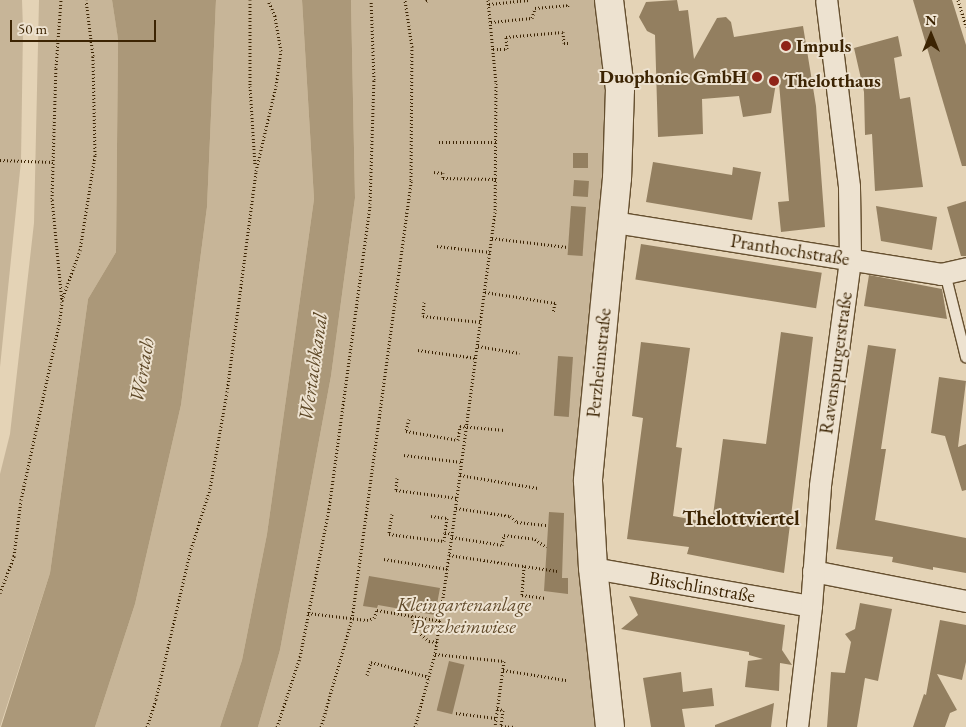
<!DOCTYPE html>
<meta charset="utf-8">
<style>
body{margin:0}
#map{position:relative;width:966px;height:727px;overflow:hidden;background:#e4d3b6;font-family:"EB Garamond",serif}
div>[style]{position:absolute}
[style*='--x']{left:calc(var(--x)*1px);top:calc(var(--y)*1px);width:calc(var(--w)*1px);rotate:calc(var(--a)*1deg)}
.green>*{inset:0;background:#c7b598}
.water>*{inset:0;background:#ab9879}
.building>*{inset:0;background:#937f60;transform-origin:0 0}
.path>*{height:3px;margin-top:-1.5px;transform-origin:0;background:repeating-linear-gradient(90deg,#3c2403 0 1px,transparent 0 3.5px)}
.roads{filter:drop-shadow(1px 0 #665030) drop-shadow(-1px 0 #665030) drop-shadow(0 1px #665030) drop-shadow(0 -1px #665030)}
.lane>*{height:10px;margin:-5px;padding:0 5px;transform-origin:5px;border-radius:5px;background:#ede2d0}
.street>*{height:21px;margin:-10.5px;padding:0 10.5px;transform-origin:10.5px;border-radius:10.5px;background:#ede2d0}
.secondary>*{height:28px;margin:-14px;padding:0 14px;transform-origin:14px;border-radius:14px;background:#ede2d0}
.dots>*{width:14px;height:14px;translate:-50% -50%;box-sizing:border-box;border:2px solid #ede2d0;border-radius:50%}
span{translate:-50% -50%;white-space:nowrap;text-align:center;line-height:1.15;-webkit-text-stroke:4px #ede2d0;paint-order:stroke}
.poi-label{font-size:19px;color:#3c2403;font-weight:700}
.left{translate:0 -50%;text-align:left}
.right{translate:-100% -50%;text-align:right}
.street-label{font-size:19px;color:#3c2403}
.park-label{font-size:19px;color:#5f4828;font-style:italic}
.water-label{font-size:20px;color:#5d4726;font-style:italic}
.neighbourhood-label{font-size:20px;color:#3c2403;font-weight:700}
.north{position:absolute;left:906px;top:10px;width:50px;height:50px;-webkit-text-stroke:4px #ede2d0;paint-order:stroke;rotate:0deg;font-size:14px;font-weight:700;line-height:20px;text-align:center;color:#3c2403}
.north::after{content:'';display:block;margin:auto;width:18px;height:22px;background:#3c2403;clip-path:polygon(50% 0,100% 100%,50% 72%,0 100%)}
.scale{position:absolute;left:10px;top:20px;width:146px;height:22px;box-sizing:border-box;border:2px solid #3c2403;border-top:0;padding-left:6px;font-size:15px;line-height:18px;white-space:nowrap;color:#3c2403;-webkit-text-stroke:4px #ede2d0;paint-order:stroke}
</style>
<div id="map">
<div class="green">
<i style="clip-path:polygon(0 0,22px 0,23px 29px,21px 161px,0 367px)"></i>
<i style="clip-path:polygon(39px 0,112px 0,118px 38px,116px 252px,88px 299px,50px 573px,0 727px,0 474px,10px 434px,34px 223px)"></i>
<i style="clip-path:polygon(216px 0,302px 0,314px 199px,267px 534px,242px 660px,220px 727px,95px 727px,135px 604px,181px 405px,207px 207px)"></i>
<i style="clip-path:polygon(351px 0,599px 0,606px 52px,607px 127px,601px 220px,599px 727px,258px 727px,280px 650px,331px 376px,355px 198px)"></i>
</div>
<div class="water">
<i style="clip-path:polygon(112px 0,216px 0,207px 207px,181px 405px,135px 604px,95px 727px,1px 727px,50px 573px,88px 299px,116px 252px,118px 39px)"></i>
<i style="clip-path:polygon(302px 0,351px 0,355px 198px,331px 376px,280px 650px,258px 727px,220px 727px,242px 660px,267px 534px,314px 199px)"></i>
</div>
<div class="building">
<i style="clip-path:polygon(677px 0,679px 11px,688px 10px,694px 59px,717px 18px,726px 17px,731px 22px,734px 37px,803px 26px,816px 106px,825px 227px,781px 232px,778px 202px,789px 201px,779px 83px,776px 83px,771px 113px,743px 117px,739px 96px,702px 99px,703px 134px,658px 137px,655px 35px,647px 31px,639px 17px,646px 2px)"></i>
<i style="clip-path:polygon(913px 0,952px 0,966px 45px,966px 166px,962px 166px)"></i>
<i style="clip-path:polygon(898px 36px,902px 56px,894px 58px,900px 99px,910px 97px,923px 187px,875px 191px,872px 134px,865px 135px,864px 92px,854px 48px)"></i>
<i style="left:573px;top:153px;width:15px;height:15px"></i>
<i style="clip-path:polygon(653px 162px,732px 175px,733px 167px,761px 172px,752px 220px,646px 202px)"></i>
<i style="left:574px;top:180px;width:15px;height:16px;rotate:4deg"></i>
<i style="clip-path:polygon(966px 201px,966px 256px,961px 256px,947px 207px)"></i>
<i style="left:571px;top:206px;width:15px;height:49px;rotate:4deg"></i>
<i style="clip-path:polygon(876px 206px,937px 217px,932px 250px,881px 241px)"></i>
<i style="left:641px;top:244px;width:183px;height:36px;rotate:9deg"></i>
<i style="clip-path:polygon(869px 275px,942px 289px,947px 319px,864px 306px)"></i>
<i style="clip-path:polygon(781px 332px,813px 337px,784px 573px,687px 554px,689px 547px,627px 539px,643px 418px,632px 416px,641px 342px,690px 348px,676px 447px,682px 448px,673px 516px,712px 523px,723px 439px,766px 444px)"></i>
<i style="clip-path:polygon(868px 345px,896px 349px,881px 449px,886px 449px,875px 520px,966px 538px,966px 573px,933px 567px,933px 570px,892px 562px,893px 557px,836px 549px)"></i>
<i style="left:558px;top:356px;width:15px;height:60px;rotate:4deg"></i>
<i style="clip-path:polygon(939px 377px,966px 381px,958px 447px,966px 444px,966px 490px,962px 491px,945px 436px,931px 433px)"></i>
<i style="clip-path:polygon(549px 512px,564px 513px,562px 578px,568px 578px,568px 594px,544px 591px)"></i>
<i style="clip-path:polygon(369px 576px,440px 588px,435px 615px,378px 605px,377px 608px,363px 606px)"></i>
<i style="clip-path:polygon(629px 596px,785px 625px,782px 650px,792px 665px,780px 663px,779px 691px,745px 687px,748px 661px,763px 659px,749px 655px,749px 652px,621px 629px,638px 615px)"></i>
<i style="clip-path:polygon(860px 603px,892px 609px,878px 681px,865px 678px,857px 727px,827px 727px,831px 672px,845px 673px,851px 642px,845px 634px,855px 629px)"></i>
<i style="clip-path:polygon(940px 620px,966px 625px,966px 662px,962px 680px,937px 674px,957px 710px,950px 713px,945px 727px,913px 727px,924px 694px,926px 695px)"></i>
<i style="left:449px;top:661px;width:16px;height:51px;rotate:14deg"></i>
<i style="clip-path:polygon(681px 672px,683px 692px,712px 688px,714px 706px,682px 709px,685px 727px,651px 727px,643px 678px)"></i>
<i style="clip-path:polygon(774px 703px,771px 727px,715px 727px,715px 725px)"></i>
</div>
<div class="path">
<i style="--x:250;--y:0;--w:86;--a:90"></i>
<i style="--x:250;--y:86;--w:79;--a:86.4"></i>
<i style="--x:488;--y:0;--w:83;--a:84.5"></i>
<i style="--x:496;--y:83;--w:129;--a:90.4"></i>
<i style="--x:495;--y:212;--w:346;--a:97.6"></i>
<i style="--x:449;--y:555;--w:110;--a:8.4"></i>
<i style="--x:958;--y:0;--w:28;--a:73"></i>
<i style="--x:426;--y:1;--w:2;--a:-27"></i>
<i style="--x:489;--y:4;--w:40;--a:-5.7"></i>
<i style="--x:491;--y:22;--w:41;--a:-5.6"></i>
<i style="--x:532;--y:18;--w:10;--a:-73"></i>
<i style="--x:535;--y:8;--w:33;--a:-5"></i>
<i style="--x:568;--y:5;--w:3;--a:108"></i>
<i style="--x:493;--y:49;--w:14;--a:0"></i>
<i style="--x:507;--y:49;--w:12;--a:-95"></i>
<i style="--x:506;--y:37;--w:57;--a:-5"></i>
<i style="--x:563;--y:32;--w:11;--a:85"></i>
<i style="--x:564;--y:43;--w:4;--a:0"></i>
<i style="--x:439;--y:142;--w:58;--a:0"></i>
<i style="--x:0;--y:160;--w:53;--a:2.2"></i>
<i style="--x:434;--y:172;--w:9;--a:6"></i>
<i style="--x:443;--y:173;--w:5;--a:90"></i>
<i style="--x:443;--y:178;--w:53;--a:1.1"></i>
<i style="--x:492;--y:238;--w:76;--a:6.8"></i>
<i style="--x:437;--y:246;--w:53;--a:6.5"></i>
<i style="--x:485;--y:292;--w:71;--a:8.9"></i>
<i style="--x:555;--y:303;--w:10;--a:101"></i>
<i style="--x:62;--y:300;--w:53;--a:-70.2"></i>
<i style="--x:80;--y:250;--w:96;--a:-81"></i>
<i style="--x:95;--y:155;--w:99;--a:-91.2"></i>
<i style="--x:93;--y:56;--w:56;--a:-97.1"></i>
<i style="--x:424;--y:302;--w:14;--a:94"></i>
<i style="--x:423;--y:316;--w:58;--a:5.9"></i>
<i style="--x:478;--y:346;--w:42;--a:9.7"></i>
<i style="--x:418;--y:350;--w:59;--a:7.9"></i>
<i style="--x:409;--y:419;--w:12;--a:104"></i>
<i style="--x:406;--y:431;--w:53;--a:9.8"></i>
<i style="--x:458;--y:440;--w:14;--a:-82"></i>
<i style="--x:460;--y:426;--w:45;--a:5.1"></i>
<i style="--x:404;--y:455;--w:58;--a:6.9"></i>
<i style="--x:460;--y:475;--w:79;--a:9.5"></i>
<i style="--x:397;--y:478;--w:12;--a:95"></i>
<i style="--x:396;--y:490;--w:62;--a:7.5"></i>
<i style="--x:456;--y:508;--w:55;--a:8.4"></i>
<i style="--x:510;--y:516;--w:9;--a:41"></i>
<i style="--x:517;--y:522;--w:31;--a:6"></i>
<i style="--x:392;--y:514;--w:20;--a:99"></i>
<i style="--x:389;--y:534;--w:55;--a:7.3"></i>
<i style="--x:444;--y:541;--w:9;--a:-84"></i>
<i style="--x:445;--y:532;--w:7;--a:16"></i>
<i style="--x:431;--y:516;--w:16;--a:7"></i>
<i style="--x:447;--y:518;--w:14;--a:98"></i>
<i style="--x:452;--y:537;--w:51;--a:9.1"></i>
<i style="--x:502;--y:545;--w:10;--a:-79"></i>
<i style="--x:504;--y:535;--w:31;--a:7"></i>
<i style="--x:535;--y:539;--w:14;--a:36"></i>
<i style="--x:449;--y:555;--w:100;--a:98"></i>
<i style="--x:435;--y:654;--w:69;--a:5.8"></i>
<i style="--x:504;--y:661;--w:67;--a:97.8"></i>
<i style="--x:384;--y:559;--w:65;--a:8.9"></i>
<i style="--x:524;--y:566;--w:29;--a:94"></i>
<i style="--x:522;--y:595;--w:24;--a:7"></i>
<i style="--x:0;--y:593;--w:40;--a:-69"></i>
<i style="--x:14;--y:556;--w:56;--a:-82.9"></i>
<i style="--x:21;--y:500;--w:185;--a:-77.8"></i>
<i style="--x:60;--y:319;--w:17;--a:-83"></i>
<i style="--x:62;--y:302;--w:103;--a:-95.5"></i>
<i style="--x:52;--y:199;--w:131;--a:-88.3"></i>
<i style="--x:56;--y:68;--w:68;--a:-85.8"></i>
<i style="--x:308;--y:613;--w:59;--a:6.8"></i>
<i style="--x:367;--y:620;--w:7;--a:-16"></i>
<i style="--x:374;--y:618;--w:9;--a:-69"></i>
<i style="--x:377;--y:610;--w:65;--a:9.8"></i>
<i style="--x:412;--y:616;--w:14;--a:78"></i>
<i style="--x:415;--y:630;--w:18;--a:38"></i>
<i style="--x:429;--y:641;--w:9;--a:6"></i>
<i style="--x:503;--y:670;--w:64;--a:9"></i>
<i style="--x:367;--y:675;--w:14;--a:-73"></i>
<i style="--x:371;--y:662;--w:60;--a:14.5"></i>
<i style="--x:497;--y:709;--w:6;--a:9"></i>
<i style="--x:503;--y:710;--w:16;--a:97"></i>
<i style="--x:501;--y:726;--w:14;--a:4"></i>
<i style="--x:456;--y:713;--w:40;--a:7.1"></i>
<i style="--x:147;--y:727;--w:29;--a:-72"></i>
<i style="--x:156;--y:699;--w:154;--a:-76.9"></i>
<i style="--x:191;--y:549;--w:63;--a:-72.4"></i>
<i style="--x:210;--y:489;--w:98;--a:-80.1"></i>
<i style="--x:227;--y:392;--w:223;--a:-82.5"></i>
<i style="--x:256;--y:171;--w:87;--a:-76.8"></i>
<i style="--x:276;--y:86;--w:35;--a:-82"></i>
<i style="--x:281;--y:51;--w:36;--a:-100"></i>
<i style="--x:275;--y:16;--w:17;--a:-114"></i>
<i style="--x:277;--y:727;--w:74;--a:-71.8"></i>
<i style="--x:300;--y:657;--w:151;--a:-78.9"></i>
<i style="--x:329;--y:509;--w:308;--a:-82.3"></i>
<i style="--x:370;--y:204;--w:124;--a:-88.2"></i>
<i style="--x:374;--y:80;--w:80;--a:-92.1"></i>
<i style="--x:321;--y:727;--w:112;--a:-74"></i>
<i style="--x:352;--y:619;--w:443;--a:-82.3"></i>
<i style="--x:411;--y:180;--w:133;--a:-89.6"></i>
<i style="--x:412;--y:47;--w:48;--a:-98.5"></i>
<i style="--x:415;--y:727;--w:76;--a:-74.7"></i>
</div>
<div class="roads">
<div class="lane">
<i style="--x:945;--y:273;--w:87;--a:76"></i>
</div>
<div class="street">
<i style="--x:614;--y:222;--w:331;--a:9"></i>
<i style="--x:941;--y:274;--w:26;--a:-13"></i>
<i style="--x:593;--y:568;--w:221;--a:9.9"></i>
<i style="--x:813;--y:571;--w:156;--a:11.1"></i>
<i style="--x:797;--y:727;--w:122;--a:-83.4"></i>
<i style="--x:811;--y:606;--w:121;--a:-85.7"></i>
<i style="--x:820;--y:485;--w:228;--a:-82.4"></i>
<i style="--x:850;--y:259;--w:73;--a:-90.8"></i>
<i style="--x:849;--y:186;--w:187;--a:-97"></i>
</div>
<div class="secondary">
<i style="--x:609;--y:0;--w:90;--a:83"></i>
<i style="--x:620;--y:89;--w:89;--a:91.9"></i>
<i style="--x:617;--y:178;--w:304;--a:95.5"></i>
<i style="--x:588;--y:481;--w:87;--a:86.7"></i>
<i style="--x:593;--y:568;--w:160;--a:83.9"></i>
</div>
</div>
<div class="dots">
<i style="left:786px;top:46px;background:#8f2418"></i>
<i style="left:757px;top:77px;background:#8f2418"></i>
<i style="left:774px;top:81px;background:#8f2418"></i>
</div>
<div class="poi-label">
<span class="left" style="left:796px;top:46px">Impuls</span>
<span class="right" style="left:747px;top:77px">Duophonic GmbH</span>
<span class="left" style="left:784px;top:81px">Thelotthaus</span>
</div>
<div class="street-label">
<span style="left:790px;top:250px;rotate:9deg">Pranthochstraße</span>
<span style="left:599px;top:363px;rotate:-84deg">Perzheimstraße</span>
<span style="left:836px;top:363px;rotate:-82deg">Ravenspurgerstraße</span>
<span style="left:702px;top:587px;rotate:10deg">Bitschlinstraße</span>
</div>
<div class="park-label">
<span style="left:464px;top:616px">Kleingartenanlage<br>Perzheimwiese</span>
</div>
<div class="water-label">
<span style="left:313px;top:367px;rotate:-82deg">Wertachkanal</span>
<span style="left:142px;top:370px;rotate:-80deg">Wertach</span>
</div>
<div class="neighbourhood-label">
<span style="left:741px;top:518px">Thelottviertel</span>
</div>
<div class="north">N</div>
<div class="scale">50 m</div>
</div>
